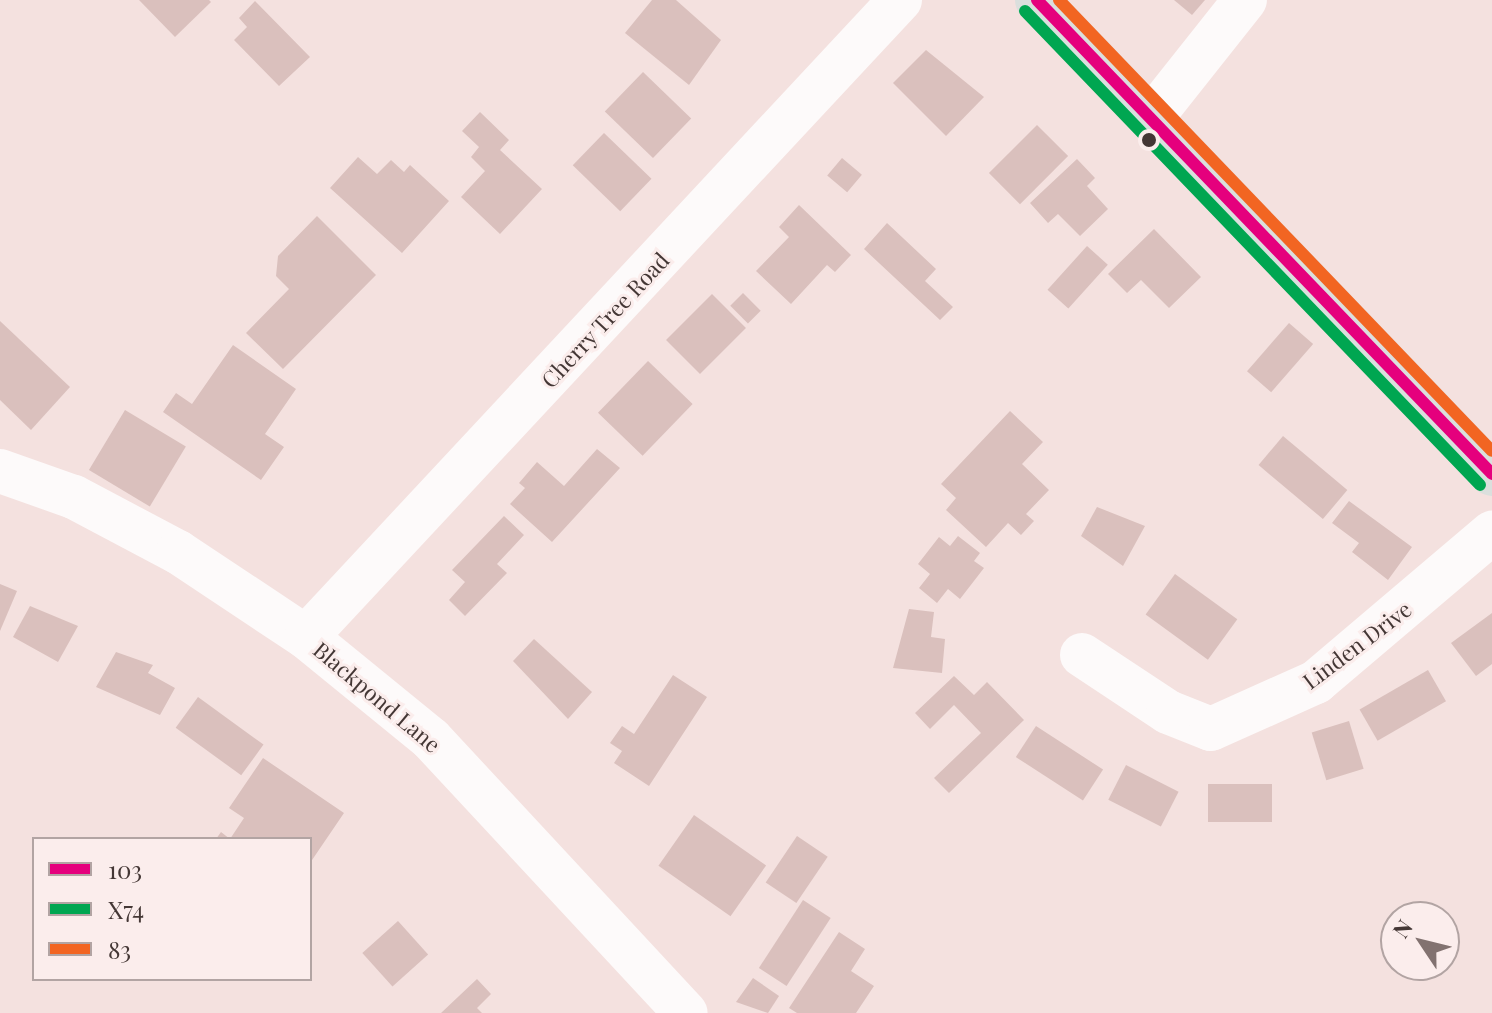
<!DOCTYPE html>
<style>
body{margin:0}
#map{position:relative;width:1492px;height:1013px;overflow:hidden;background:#f4e1df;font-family:"Playfair Display",serif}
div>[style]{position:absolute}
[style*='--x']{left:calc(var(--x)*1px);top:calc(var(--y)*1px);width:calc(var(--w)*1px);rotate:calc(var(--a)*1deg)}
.building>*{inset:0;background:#dac0bd;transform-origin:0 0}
.minor>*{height:44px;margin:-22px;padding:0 22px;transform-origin:22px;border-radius:22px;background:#fdfafa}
.major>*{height:44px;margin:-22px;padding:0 22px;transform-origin:22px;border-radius:22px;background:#dbdfdd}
.bus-1>*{height:12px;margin:-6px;padding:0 6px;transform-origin:6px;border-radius:6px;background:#e5007d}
.bus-2>*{height:12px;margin:-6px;padding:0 6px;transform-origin:6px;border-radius:6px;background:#00a651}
.bus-3>*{height:12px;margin:-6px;padding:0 6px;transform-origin:6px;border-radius:6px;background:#f26522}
.dots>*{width:22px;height:22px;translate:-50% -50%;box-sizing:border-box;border:4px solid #fbedec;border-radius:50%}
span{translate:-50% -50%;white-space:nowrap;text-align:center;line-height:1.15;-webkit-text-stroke:6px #fbedec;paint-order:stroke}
.street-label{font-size:22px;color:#443735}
.legend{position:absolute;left:32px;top:837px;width:280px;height:144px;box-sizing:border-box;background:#fbedec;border:2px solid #b2a4a3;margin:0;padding:10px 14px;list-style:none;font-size:24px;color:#443735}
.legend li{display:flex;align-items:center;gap:16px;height:40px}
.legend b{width:40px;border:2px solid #b2a4a3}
.north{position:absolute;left:1380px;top:901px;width:80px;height:80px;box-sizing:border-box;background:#fbedec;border:2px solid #b2a4a3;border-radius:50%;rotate:305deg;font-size:22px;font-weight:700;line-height:32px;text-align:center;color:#443735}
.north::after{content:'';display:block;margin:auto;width:28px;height:36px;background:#827270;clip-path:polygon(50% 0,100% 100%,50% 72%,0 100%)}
</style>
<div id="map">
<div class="building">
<i style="clip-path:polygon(139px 0,209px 0,211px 2px,175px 37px)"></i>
<i style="clip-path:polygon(652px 0,676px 0,721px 40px,689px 85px,625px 33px)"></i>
<i style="clip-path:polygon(1174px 0,1205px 0,1192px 15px)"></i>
<i style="clip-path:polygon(255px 1px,310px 57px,279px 86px,234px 40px,247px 27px,239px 18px)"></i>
<i style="clip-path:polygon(926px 50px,984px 97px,946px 136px,893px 83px)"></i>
<i style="left:643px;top:72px;width:67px;height:55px;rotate:44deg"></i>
<i style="clip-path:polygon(480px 112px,509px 140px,500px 150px,542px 189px,500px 234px,461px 197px,485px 171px,471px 157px,479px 147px,462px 131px)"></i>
<i style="left:1037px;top:125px;width:44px;height:68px;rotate:45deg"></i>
<i style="left:604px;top:133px;width:66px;height:45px;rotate:44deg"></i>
<i style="clip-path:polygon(358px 157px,377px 174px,391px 160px,404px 172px,410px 165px,449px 201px,402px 253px,330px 188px)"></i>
<i style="left:842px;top:158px;width:26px;height:23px;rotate:40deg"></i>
<i style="clip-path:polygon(1077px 159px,1095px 178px,1087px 186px,1108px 209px,1080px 236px,1058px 214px,1048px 223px,1030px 203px)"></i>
<i style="clip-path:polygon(799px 205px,851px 255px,835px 272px,827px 265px,791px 304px,756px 271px,789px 237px,779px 227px)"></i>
<i style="clip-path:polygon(317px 216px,376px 275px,283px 369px,246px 333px,289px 289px,276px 276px,278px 256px)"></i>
<i style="clip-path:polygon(887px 223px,936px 269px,925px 281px,953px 307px,940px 320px,864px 249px)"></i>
<i style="clip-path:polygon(1154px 229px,1201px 277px,1169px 308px,1141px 280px,1127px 293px,1108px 274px)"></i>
<i style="left:1087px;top:246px;width:28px;height:59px;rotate:42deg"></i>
<i style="left:743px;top:293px;width:25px;height:18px;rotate:45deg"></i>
<i style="left:712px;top:294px;width:48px;height:65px;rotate:45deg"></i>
<i style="clip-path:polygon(0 321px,70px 387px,31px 430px,0 400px)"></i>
<i style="left:1289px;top:323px;width:32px;height:64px;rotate:41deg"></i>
<i style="clip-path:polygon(233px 345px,296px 389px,265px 434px,284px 447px,261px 480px,163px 412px,176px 393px,192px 404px)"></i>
<i style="left:648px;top:361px;width:62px;height:72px;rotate:44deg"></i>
<i style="left:125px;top:410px;width:71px;height:70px;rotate:31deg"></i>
<i style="clip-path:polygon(1010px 411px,1043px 442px,1022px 464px,1049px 490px,1026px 514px,1034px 521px,1021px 535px,1008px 523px,986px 547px,946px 510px,956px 498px,941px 484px)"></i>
<i style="left:1283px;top:436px;width:84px;height:38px;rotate:40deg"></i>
<i style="clip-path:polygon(597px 449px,620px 468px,552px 542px,510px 504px,525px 488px,519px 483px,537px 462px,564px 486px)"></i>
<i style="clip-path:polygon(1349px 501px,1412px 547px,1388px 580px,1352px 552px,1359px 543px,1332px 523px)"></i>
<i style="clip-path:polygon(1097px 507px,1145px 526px,1123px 566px,1081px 536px)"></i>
<i style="clip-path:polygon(504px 516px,524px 535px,497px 564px,507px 573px,465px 616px,449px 600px,465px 582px,452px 570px)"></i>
<i style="clip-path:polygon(958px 536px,980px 553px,974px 561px,984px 568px,960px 599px,948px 589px,937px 603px,919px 588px,930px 574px,918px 564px,939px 537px,950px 546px)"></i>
<i style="left:1175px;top:574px;width:77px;height:50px;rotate:36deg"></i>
<i style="clip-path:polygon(0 584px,17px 591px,0 631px)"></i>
<i style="clip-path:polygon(30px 606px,78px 626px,58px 662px,13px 637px)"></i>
<i style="clip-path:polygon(909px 609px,934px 612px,931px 637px,945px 639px,942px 673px,893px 668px)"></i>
<i style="clip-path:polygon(1492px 613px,1492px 664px,1476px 676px,1451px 643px)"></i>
<i style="clip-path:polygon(534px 639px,592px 692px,568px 719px,513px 661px)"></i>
<i style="clip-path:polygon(116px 652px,153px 665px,148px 673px,175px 688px,160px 715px,96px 687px)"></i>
<i style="left:1428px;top:670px;width:36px;height:79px;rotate:60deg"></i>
<i style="clip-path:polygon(673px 675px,707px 697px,649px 786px,614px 763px,622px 751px,610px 743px,622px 726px,634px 734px)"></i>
<i style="clip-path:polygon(954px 676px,974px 695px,987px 682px,1024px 720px,949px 793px,934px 778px,981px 733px,954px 705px,930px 729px,915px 713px)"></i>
<i style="left:198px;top:697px;width:81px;height:38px;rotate:36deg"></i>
<i style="left:1349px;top:721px;width:50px;height:39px;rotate:73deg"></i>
<i style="left:1036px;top:726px;width:80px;height:37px;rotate:33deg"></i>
<i style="clip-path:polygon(263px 758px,344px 813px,310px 863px,310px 839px,216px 839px,221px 832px,230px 839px,244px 818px,229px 808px)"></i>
<i style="left:1126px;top:765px;width:59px;height:39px;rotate:27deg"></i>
<i style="left:1208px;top:784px;width:64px;height:38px"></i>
<i style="left:694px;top:815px;width:88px;height:62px;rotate:35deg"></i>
<i style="left:797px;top:836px;width:37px;height:56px;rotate:34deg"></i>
<i style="left:803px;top:900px;width:33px;height:81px;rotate:33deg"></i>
<i style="left:398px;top:921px;width:45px;height:48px;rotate:48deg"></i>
<i style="clip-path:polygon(839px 932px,865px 949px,851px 971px,874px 986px,856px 1013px,797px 1013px,789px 1008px)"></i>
<i style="clip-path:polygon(753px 978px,779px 996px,768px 1013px,736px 1002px)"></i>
<i style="clip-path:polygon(477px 979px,491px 994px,477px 1008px,482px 1013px,441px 1013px)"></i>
</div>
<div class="minor">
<i style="--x:1153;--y:116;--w:148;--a:-51.6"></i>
<i style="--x:0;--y:471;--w:78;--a:19.4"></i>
<i style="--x:74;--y:497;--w:118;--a:27.9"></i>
<i style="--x:178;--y:552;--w:154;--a:33.6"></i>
<i style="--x:306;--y:637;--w:161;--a:39.2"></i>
<i style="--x:431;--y:739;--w:374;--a:47.1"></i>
<i style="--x:306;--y:637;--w:871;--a:-47"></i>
<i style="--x:1082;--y:655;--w:103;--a:33.5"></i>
<i style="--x:1168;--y:712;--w:46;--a:21.6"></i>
<i style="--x:1211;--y:729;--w:115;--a:-24.1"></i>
<i style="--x:1316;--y:682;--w:231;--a:-40.3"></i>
</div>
<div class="major">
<i style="--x:1037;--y:0;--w:657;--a:46.17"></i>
</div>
<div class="bus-1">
<i style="--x:1037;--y:0;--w:657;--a:46.17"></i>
</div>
<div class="bus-2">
<i style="--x:1025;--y:11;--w:657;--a:46.17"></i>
</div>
<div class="bus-3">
<i style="--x:1059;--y:0;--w:625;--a:46.17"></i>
</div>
<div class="dots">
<i style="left:1149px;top:140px;background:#443735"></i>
</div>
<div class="street-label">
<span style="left:605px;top:320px;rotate:-47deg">Cherry Tree Road</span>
<span style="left:1357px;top:645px;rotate:-37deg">Linden Drive</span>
<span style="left:377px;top:697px;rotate:40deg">Blackpond Lane</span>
</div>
<ul class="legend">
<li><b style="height:10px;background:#e5007d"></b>103</li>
<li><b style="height:10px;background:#00a651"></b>X74</li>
<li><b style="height:10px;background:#f26522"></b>83</li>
</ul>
<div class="north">N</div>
</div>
